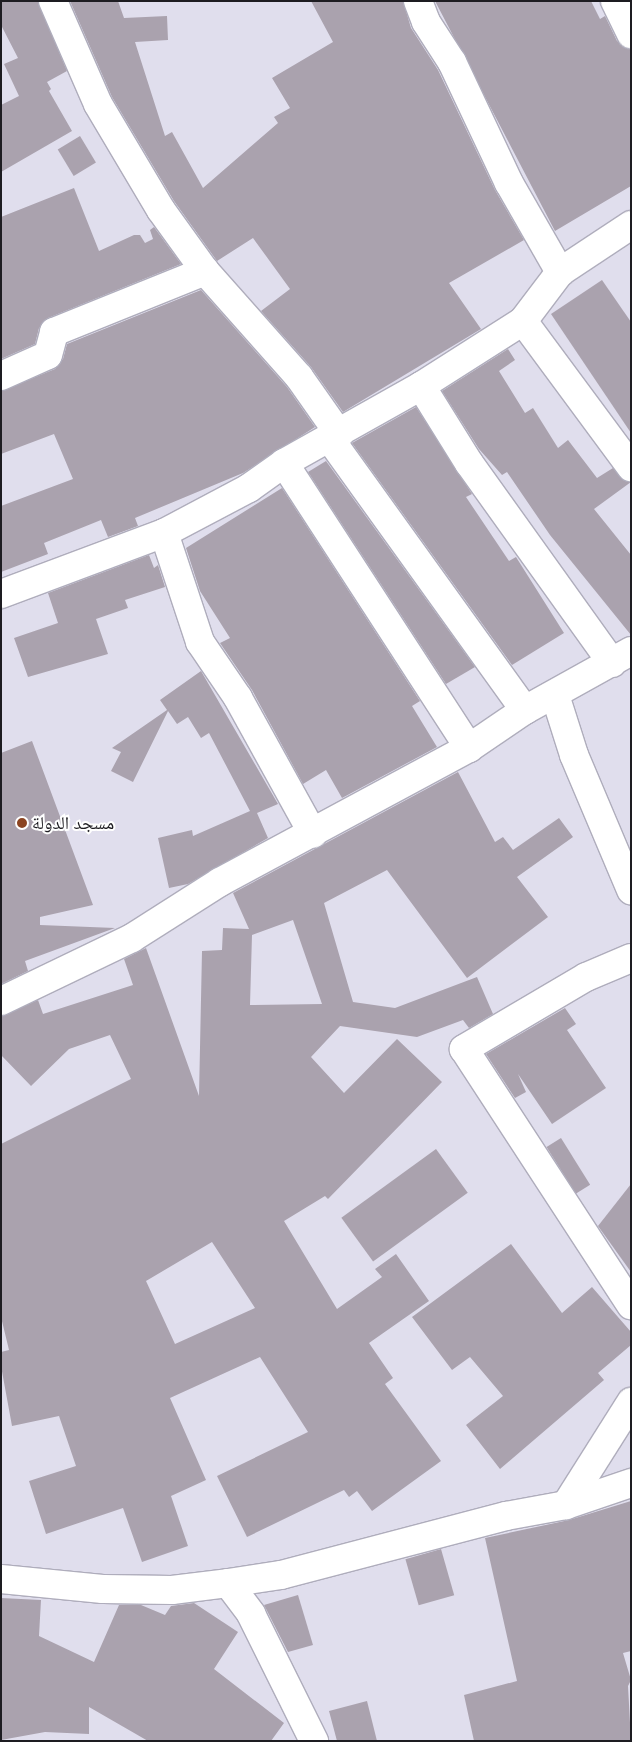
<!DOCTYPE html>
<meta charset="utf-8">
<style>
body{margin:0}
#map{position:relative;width:632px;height:1742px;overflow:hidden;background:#e0deed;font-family:"Times New Roman","Noto Naskh Arabic",serif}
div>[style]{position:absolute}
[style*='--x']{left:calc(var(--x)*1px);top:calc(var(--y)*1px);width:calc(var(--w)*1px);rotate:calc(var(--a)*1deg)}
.building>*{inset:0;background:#aaa2ae;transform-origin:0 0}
.roads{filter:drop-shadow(1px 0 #afadbc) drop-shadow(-1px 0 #afadbc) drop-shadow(0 1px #afadbc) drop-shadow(0 -1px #afadbc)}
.minor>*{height:28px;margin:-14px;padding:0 14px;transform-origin:14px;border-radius:14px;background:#fff}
.tertiary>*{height:28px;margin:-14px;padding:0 14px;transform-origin:14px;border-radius:14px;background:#fff}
.dots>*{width:14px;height:14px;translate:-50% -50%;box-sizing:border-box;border:2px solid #fff;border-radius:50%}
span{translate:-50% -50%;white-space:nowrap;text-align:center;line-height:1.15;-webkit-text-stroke:4px #fff;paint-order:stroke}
.poi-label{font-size:18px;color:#1d1c21}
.left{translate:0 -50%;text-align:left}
.frame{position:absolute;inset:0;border:2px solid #1d1c21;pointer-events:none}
</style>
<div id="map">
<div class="building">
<i style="clip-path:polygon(1px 1px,38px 1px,67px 71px,47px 82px,51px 89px,49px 91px,72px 131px,1px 172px,1px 105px,19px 96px,4px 64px,18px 58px,1px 25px)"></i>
<i style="clip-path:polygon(70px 1px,118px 1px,124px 18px,167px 16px,168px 40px,135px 42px,165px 136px,172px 132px,203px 188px,278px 123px,274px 117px,290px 108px,272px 78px,333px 42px,311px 1px,403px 1px,411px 28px,438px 70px,495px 190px,524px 240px,449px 283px,481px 329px,343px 412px,311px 367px,261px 311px,290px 289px,253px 238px,217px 261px,174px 201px,112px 97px)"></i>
<i style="clip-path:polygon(435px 1px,591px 1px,600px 19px,605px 16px,617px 41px,631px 49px,631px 186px,555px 231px)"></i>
<i style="left:80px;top:136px;width:31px;height:26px;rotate:59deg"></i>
<i style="clip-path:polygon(74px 188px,99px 251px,134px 235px,140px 235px,145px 243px,153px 239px,150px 230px,154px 227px,181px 264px,48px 318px,39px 328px,35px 344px,1px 359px,1px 217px)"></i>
<i style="clip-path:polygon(602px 280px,631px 322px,631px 433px,551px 314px)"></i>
<i style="clip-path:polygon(201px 290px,287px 387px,315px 427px,243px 473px,135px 518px,138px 526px,108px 537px,101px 520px,44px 543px,48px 554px,1px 572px,1px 506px,73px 479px,54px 434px,1px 454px,1px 391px,55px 369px,63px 359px,67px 344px)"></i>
<i style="clip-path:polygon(508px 349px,515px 360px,499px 371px,525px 413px,533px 408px,558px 448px,568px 440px,597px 478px,613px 468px,631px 482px,594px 509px,631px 555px,631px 635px,550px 535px,507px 472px,502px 475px,479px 449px,442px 391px)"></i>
<i style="clip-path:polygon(416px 407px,472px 494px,466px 497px,509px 561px,516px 557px,564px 633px,512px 665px,352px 443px)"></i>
<i style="clip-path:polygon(326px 461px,475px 667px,446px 684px,308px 472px)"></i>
<i style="clip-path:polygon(282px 488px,420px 701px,412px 706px,437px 747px,342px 798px,326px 770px,303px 784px,252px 690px,220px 643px,230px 638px,200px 591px,186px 548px)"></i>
<i style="clip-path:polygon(149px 555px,154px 568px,158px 565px,165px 587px,125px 600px,128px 608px,96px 619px,108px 654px,28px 677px,14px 638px,58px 623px,48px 593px)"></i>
<i style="clip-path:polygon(201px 671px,278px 804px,257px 813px,268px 838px,188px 884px,169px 888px,158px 838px,192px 830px,193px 836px,250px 811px,209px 733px,201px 738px,188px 717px,177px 724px,168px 711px,133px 782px,111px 771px,121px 752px,112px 748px,167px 710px,160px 700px)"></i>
<i style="clip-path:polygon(32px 741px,93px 905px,40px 917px,40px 925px,115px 928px,25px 961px,28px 971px,1px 984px,1px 753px)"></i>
<i style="clip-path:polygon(evenodd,458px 772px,495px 842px,503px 837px,513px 850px,559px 818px,573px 837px,517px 877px,548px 917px,467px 978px,387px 870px,324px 903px,353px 1002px,395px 1008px,477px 977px,493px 1014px,469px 1028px,463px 1020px,417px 1037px,340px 1026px,311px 1057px,344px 1093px,397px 1039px,442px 1082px,328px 1199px,325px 1196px,284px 1221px,337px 1309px,382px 1277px,375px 1269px,396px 1254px,429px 1301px,369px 1343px,393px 1378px,385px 1384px,441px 1461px,372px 1511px,357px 1491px,349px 1497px,344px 1490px,247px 1537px,217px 1476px,308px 1432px,260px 1357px,170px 1398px,206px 1480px,171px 1496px,188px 1546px,142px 1562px,123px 1508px,46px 1534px,29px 1481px,76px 1466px,59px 1416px,12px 1426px,1px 1366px,1px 1352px,9px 1350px,1px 1317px,1px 1144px,131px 1079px,110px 1035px,69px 1049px,31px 1086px,1px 1055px,1px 1016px,38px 1000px,43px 1014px,133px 985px,124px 959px,146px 948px,199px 1096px,202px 951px,222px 950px,223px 928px,249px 929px,233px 893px,458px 772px,293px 920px,322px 1004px,250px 1005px,252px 935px,293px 920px,458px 772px,212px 1242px,255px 1308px,175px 1344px,146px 1281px,212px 1242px)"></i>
<i style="clip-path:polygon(565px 1008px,576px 1024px,567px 1030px,606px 1088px,552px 1124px,518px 1074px,526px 1092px,515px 1098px,486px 1054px)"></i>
<i style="left:561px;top:1138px;width:55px;height:17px;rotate:58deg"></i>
<i style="left:436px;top:1149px;width:54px;height:117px;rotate:54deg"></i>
<i style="clip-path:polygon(631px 1184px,631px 1272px,598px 1226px)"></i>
<i style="clip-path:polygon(511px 1244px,562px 1313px,592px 1287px,631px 1332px,631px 1345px,598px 1373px,604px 1380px,500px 1469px,466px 1425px,503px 1396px,470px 1357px,452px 1370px,412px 1317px)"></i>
<i style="clip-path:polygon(631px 1501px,631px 1651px,623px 1653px,631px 1680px,628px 1686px,631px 1741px,474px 1741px,464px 1695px,517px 1681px,485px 1538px,569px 1520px)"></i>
<i style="left:441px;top:1549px;width:48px;height:37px;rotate:74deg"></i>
<i style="clip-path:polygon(298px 1595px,313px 1645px,288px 1652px,264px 1605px)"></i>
<i style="clip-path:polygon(1px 1598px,41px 1600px,39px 1636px,94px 1662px,119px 1605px,141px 1605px,165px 1615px,171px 1606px,194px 1603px,238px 1632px,214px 1669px,284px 1723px,271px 1741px,148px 1741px,89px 1707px,89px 1734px,45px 1732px,1px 1740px)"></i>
<i style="clip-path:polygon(367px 1701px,377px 1741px,337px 1741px,329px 1711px)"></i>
</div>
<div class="roads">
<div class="minor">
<i style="--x:53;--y:1;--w:112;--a:66.4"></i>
<i style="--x:98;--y:104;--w:123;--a:59.3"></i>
<i style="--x:161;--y:210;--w:75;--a:54.2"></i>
<i style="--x:205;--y:271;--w:142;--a:48.4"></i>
<i style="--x:299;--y:377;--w:70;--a:54.9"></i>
<i style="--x:418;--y:1;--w:22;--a:69"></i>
<i style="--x:426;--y:22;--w:48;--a:57"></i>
<i style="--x:452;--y:62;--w:134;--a:64.8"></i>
<i style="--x:509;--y:183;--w:103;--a:60.2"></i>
<i style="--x:615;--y:1;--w:37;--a:64"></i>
<i style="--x:523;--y:321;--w:182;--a:53.5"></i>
<i style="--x:1;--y:376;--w:51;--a:-24.1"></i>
<i style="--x:48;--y:355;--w:24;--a:-75"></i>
<i style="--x:54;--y:332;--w:163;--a:-22"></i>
<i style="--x:421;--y:386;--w:91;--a:58.1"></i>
<i style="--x:469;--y:463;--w:246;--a:54.4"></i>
<i style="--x:330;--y:439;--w:334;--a:54.3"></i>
<i style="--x:284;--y:463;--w:340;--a:57"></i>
<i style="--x:164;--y:533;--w:115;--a:71.7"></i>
<i style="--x:200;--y:642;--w:68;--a:55.8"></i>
<i style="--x:238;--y:698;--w:155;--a:61.1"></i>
<i style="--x:1;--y:594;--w:174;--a:-20.5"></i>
<i style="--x:164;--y:533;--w:96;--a:-27.9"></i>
<i style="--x:249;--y:488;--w:43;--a:-35.5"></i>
<i style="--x:284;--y:463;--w:157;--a:-29.3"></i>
<i style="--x:421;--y:386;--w:121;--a:-32.5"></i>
<i style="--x:523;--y:321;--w:61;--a:-52.9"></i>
<i style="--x:560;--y:272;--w:85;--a:-33.5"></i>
<i style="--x:555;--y:695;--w:63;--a:72.4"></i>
<i style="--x:574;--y:755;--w:147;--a:67.1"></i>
<i style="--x:631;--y:958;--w:49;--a:157.1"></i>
<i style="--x:586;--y:977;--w:142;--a:149.5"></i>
<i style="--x:464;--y:1049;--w:306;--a:56.9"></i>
<i style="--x:1;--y:1001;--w:145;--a:-25.7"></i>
<i style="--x:132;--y:938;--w:104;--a:-32.5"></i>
<i style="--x:220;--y:882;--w:283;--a:-28.3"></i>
<i style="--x:469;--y:748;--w:68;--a:-34.2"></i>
<i style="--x:525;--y:710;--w:121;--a:-29.1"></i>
<i style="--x:566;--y:1505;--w:69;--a:-18.7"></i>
<i style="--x:228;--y:1583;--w:39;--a:53"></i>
<i style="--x:251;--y:1614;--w:142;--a:63.6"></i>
</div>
<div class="tertiary">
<i style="--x:1;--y:1579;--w:102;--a:5.6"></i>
<i style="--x:103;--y:1589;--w:69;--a:0.8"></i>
<i style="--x:172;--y:1590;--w:56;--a:-7.1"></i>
<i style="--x:228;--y:1583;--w:54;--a:-8.6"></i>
<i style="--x:281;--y:1575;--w:233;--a:-14.7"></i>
<i style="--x:506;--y:1516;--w:61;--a:-10.4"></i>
<i style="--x:566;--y:1505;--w:122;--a:-57.7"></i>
</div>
</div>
<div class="dots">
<i style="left:22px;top:823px;background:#8b4421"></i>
</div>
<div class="poi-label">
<span class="left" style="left:32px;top:823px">مسجد الدولة</span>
</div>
<div class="frame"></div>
</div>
